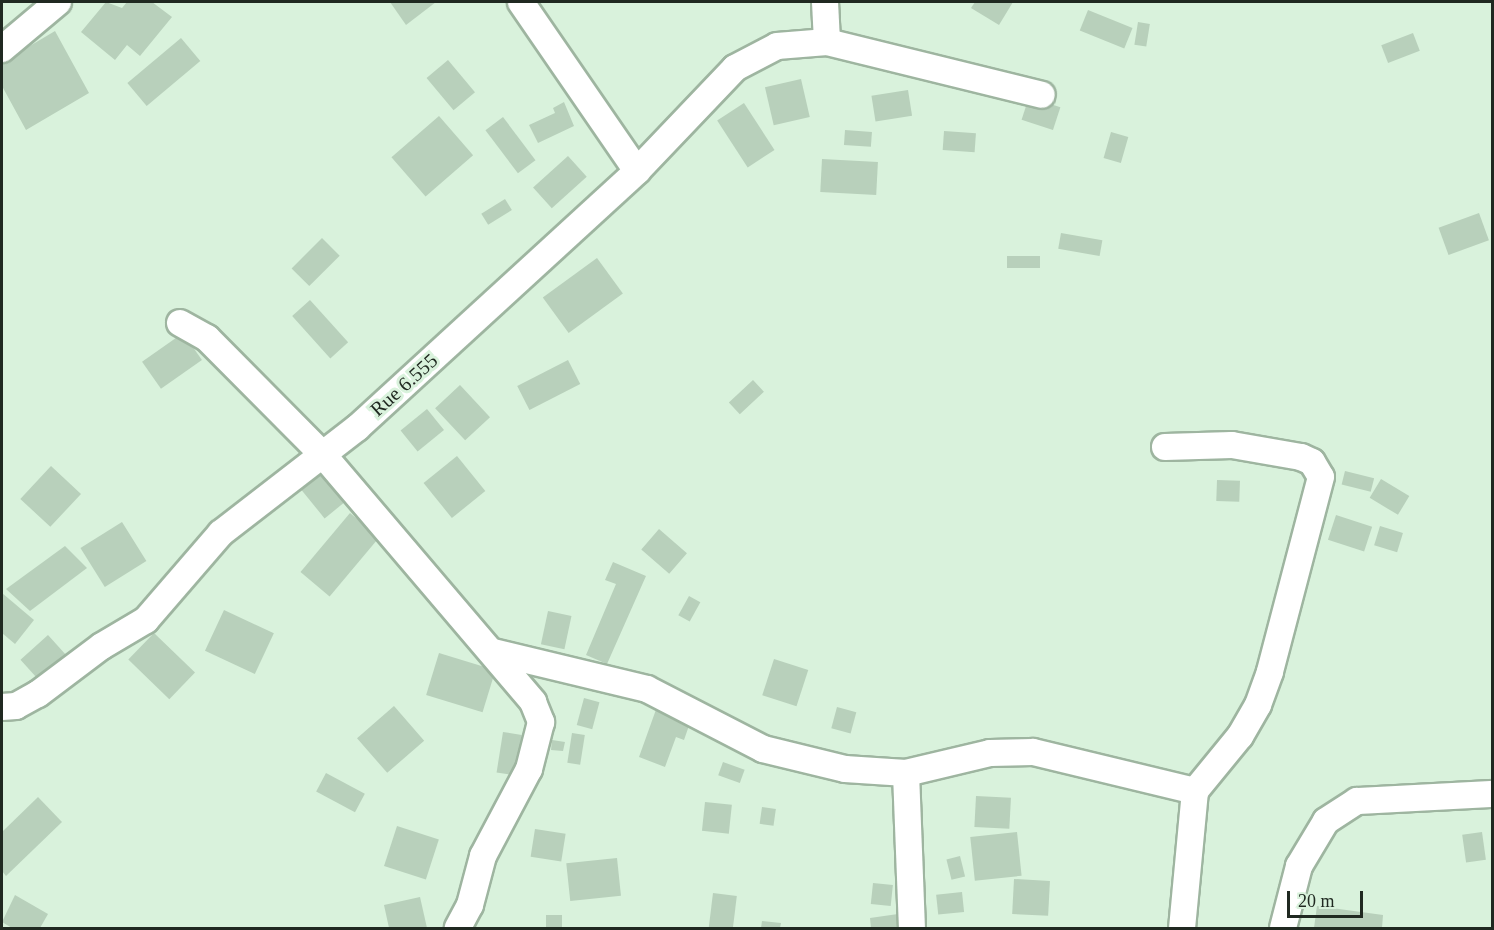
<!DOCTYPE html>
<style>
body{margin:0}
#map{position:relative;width:1494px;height:930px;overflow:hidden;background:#d9f2dc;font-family:"Times New Roman",serif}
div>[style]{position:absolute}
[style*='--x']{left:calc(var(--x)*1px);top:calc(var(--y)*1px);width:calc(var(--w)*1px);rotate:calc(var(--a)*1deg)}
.building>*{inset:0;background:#b8d0bb;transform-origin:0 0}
.roads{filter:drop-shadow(2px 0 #9eb5a0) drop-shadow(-2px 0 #9eb5a0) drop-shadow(0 2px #9eb5a0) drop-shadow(0 -2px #9eb5a0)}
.minor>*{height:26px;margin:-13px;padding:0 13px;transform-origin:13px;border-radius:13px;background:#fff}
span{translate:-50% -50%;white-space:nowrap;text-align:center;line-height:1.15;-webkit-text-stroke:6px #d9f2dc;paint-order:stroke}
.street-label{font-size:20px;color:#202921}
.frame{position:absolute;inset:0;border:3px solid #202921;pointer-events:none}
.scale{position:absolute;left:1287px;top:891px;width:76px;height:27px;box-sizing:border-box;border:3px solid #202921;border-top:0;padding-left:8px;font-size:18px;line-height:21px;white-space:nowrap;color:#202921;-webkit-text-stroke:4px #d9f2dc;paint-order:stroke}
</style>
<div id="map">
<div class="building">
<i style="clip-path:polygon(106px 2px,122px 8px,127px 2px,152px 2px,172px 17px,140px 56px,127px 45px,115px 60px,81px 32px)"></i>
<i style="clip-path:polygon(390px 2px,436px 2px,406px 25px)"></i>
<i style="clip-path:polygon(975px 2px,1013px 2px,999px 25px,971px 8px)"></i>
<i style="left:1088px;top:10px;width:48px;height:22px;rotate:22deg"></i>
<i style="left:1138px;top:22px;width:12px;height:23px;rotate:9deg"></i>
<i style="clip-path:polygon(55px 31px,89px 93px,26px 130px,2px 86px,2px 56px,10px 50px,23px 50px)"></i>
<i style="left:1413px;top:33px;width:19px;height:34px;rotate:69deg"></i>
<i style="left:181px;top:38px;width:30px;height:70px;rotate:50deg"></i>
<i style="left:448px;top:60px;width:42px;height:28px;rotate:50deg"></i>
<i style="left:801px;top:79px;width:39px;height:37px;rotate:77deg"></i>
<i style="left:908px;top:90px;width:26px;height:37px;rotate:81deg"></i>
<i style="left:1029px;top:97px;width:33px;height:24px;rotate:18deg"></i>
<i style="clip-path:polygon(564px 102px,574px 126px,538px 143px,529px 125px,555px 113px,553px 108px)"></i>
<i style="left:744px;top:103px;width:56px;height:32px;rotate:57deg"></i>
<i style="left:439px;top:116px;width:52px;height:63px;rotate:49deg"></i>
<i style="left:503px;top:117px;width:54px;height:22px;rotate:53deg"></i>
<i style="left:845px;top:130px;width:27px;height:15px;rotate:4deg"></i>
<i style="left:944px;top:131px;width:32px;height:19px;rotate:4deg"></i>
<i style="left:1111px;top:132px;width:18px;height:27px;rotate:16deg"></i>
<i style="left:568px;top:156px;width:28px;height:47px;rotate:48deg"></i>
<i style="left:822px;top:159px;width:56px;height:33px;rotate:3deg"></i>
<i style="left:505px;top:199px;width:13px;height:28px;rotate:58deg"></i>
<i style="left:1479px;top:213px;width:29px;height:43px;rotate:70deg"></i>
<i style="left:1061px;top:233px;width:42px;height:16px;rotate:10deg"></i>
<i style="left:322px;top:238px;width:25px;height:43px;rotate:45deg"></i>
<i style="left:1007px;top:256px;width:33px;height:12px"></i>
<i style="left:597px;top:258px;width:44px;height:67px;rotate:54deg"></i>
<i style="left:310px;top:300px;width:57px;height:24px;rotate:48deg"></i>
<i style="left:183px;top:333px;width:33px;height:50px;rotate:55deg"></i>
<i style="left:568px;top:360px;width:27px;height:57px;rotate:63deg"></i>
<i style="left:753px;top:380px;width:16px;height:33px;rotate:47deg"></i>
<i style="left:460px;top:385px;width:44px;height:34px;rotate:47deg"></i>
<i style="left:427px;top:409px;width:27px;height:34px;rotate:51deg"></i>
<i style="left:457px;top:456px;width:45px;height:43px;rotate:51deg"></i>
<i style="left:51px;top:466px;width:41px;height:45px;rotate:43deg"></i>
<i style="left:324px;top:470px;width:38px;height:30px;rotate:51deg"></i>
<i style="left:1345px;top:471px;width:30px;height:14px;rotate:14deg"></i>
<i style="left:1381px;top:479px;width:33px;height:22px;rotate:31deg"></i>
<i style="left:1217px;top:480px;width:23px;height:21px;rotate:2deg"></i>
<i style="left:350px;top:513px;width:38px;height:77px;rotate:40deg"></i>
<i style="left:1336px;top:515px;width:38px;height:26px;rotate:18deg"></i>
<i style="left:122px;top:522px;width:46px;height:49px;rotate:58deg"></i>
<i style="left:1380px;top:526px;width:24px;height:20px;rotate:17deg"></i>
<i style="left:659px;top:529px;width:37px;height:27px;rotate:41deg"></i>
<i style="clip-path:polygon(65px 546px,87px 568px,30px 611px,6px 589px)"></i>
<i style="clip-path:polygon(613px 562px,646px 576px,607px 664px,586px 655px,616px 584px,605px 580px)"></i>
<i style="clip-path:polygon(2px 593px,34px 620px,15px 644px,2px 633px)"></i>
<i style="left:689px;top:596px;width:13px;height:22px;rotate:29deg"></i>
<i style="left:224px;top:610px;width:55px;height:45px;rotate:25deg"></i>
<i style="left:548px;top:611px;width:24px;height:34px;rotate:12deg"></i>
<i style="left:154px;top:633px;width:57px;height:37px;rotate:44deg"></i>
<i style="left:48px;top:635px;width:30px;height:37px;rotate:48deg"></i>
<i style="left:439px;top:653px;width:59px;height:44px;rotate:17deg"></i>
<i style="left:774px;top:659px;width:36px;height:38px;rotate:18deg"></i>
<i style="left:584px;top:698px;width:16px;height:28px;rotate:15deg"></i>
<i style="clip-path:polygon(658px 704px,692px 717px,684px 740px,676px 737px,665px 767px,639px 757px)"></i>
<i style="left:394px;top:706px;width:46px;height:49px;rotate:49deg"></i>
<i style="left:837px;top:707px;width:20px;height:22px;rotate:15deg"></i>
<i style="left:503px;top:732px;width:19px;height:41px;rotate:9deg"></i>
<i style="left:572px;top:733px;width:13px;height:30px;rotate:9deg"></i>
<i style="clip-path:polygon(552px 740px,565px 742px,563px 751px,551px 750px)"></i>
<i style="left:723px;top:762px;width:23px;height:14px;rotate:20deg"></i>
<i style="left:326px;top:773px;width:44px;height:21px;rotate:28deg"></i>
<i style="left:976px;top:796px;width:35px;height:31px;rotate:3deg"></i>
<i style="clip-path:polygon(38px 797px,62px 822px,6px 876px,2px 871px,2px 832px)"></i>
<i style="left:705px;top:802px;width:27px;height:29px;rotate:6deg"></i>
<i style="left:762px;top:807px;width:14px;height:17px;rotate:8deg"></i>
<i style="left:397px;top:826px;width:44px;height:42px;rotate:18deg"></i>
<i style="left:535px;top:829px;width:31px;height:28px;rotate:9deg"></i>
<i style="left:1017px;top:832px;width:44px;height:47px;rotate:84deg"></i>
<i style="left:1482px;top:832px;width:28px;height:20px;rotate:82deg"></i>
<i style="left:960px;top:856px;width:21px;height:14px;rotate:76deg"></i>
<i style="left:617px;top:858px;width:38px;height:51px;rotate:84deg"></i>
<i style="left:1014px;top:879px;width:36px;height:35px;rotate:3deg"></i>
<i style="left:873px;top:883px;width:20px;height:21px;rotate:6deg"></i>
<i style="left:962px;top:892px;width:20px;height:26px;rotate:84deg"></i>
<i style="left:713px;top:893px;width:24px;height:35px;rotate:7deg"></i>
<i style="clip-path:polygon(15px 895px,48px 914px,40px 928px,12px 928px,2px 922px)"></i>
<i style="clip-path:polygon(420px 897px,427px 928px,389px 928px,384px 905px)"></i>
<i style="clip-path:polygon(1317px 906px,1383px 915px,1382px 928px,1314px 928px)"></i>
<i style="clip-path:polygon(905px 913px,906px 928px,871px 928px,870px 918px)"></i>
<i style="left:546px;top:915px;width:16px;height:13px"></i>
<i style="clip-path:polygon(762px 921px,781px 923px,780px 928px,761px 928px)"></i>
</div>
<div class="roads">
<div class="minor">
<i style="--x:825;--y:2;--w:40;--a:87.1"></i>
<i style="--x:2;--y:49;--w:73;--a:-40"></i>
<i style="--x:637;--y:171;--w:142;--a:-46.4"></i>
<i style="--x:735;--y:68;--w:47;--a:-27.6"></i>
<i style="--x:777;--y:46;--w:50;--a:-4.6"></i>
<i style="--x:827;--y:42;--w:221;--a:13.8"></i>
<i style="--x:180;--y:323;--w:31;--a:29"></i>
<i style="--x:207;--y:338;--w:166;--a:45.2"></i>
<i style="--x:324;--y:456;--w:323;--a:49.6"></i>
<i style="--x:533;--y:702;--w:22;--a:68"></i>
<i style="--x:541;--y:722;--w:49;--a:104.3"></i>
<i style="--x:529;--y:769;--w:98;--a:117.9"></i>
<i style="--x:483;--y:856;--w:51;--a:104.9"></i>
<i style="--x:470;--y:905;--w:26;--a:118"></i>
<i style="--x:1165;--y:447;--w:67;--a:-1.7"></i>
<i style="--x:1232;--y:445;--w:70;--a:9.9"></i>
<i style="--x:1301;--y:457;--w:12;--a:24"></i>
<i style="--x:1312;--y:462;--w:17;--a:59"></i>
<i style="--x:1321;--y:477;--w:202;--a:104.7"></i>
<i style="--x:1270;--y:672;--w:35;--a:110"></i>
<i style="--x:1258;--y:705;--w:36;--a:120"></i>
<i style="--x:1240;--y:736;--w:71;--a:129.3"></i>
<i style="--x:1195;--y:791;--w:138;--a:95.4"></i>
<i style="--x:493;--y:652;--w:158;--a:13.5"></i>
<i style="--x:647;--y:689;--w:131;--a:27.3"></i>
<i style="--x:763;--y:749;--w:84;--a:13.7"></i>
<i style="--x:845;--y:769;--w:61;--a:3.8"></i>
<i style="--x:906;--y:773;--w:86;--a:-13.4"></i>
<i style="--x:990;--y:753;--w:43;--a:-1.3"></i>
<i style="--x:1033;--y:752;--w:167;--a:13.5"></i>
<i style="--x:2;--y:707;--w:14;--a:-4"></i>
<i style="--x:16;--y:706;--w:25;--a:-29"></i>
<i style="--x:38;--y:694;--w:80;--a:-36.9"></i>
<i style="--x:102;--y:646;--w:51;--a:-30.6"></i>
<i style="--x:146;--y:620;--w:115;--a:-49.2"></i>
<i style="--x:221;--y:533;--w:172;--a:-37.7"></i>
<i style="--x:357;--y:428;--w:380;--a:-42.5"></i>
<i style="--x:637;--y:171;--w:205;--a:-124.5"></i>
<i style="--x:906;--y:773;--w:155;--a:87.8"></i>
<i style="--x:1283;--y:928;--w:64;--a:-75.5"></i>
<i style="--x:1299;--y:866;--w:52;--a:-59"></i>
<i style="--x:1326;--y:821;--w:37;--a:-33"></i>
<i style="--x:1357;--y:801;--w:135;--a:-3"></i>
</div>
</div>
<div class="street-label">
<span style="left:404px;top:385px;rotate:-42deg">Rue 6.555</span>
</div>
<div class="frame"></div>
<div class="scale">20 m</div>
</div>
